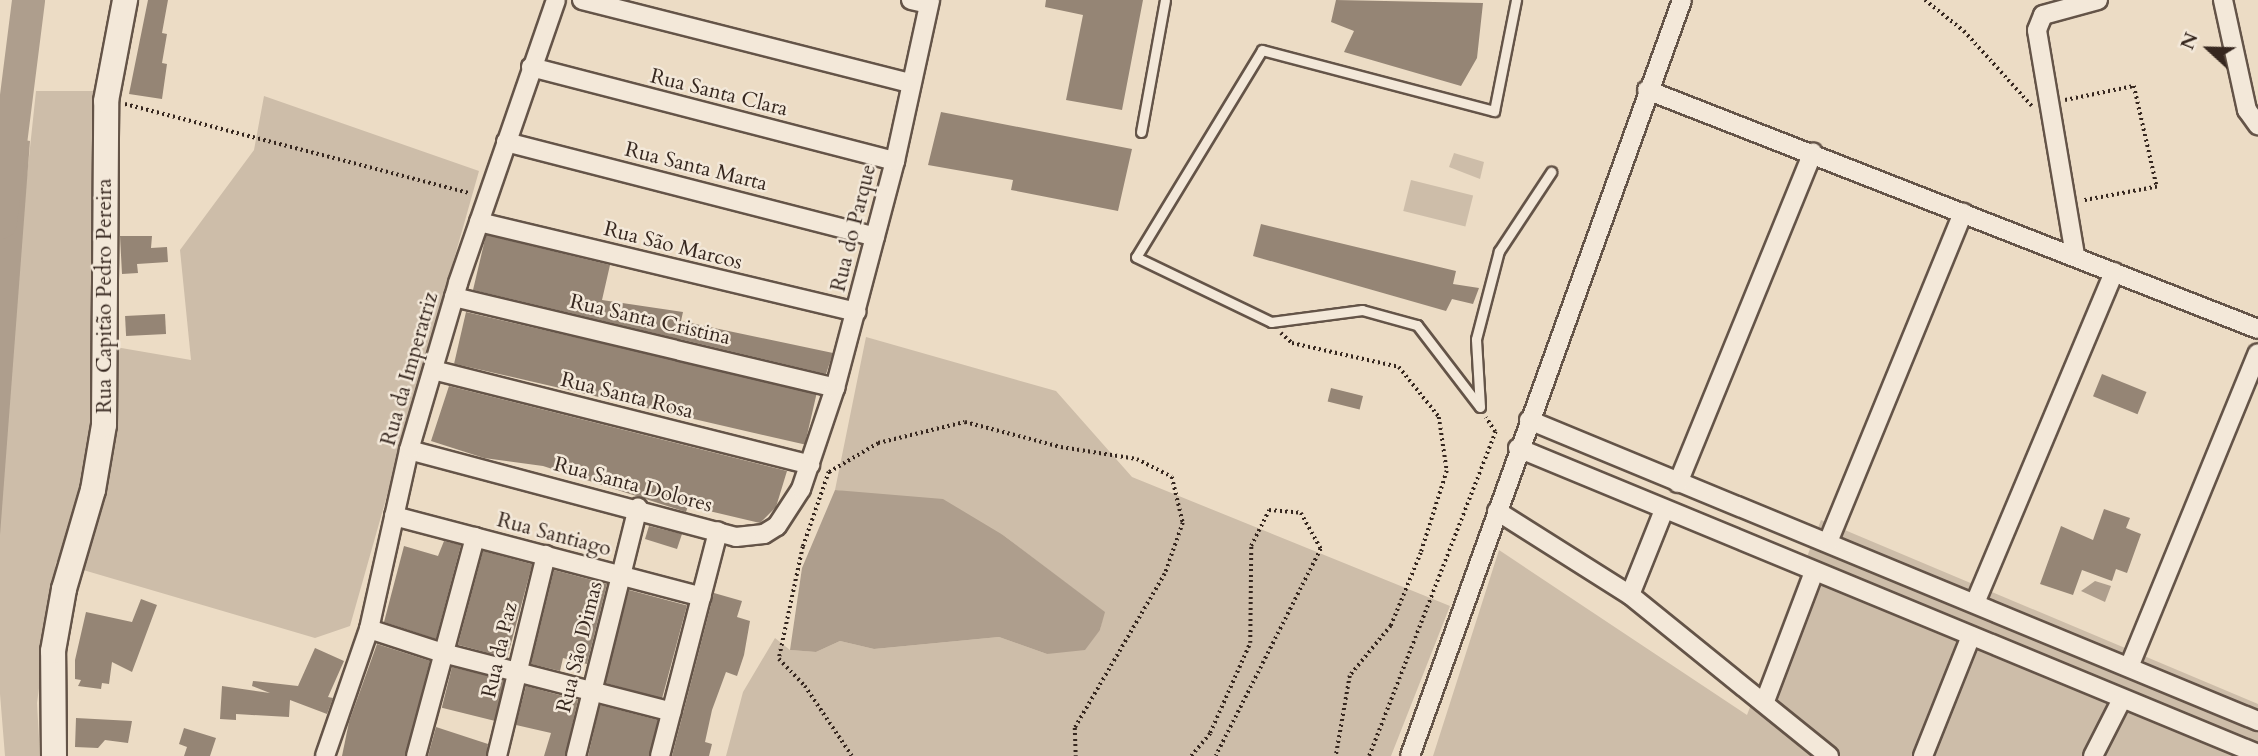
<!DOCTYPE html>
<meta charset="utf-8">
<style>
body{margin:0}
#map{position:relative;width:2258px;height:756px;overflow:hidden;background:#ecdcc5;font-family:Cardo,serif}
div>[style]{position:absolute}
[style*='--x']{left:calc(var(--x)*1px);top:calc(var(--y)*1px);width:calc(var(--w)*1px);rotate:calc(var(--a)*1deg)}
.green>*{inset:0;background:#cdbda9;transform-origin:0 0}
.water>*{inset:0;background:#ae9e8d}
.river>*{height:33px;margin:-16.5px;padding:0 16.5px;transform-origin:16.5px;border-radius:16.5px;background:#ae9e8d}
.building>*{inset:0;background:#958575;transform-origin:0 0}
.path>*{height:3.5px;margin-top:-1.75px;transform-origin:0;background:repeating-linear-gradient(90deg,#36271f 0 2px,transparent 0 5.5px)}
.roads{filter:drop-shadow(2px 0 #645448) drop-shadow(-2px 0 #645448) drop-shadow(0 2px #645448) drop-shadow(0 -2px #645448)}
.lane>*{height:9px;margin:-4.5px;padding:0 4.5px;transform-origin:4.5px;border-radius:4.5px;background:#f3e8d9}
.street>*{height:18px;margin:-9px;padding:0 9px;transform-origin:9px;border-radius:9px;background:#f3e8d9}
.secondary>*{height:24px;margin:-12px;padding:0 12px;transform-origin:12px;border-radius:12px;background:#f3e8d9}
span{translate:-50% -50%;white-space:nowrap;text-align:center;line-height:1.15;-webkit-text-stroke:5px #f3e8d9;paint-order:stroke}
.street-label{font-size:21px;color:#36271f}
.north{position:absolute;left:2174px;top:14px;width:70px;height:70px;-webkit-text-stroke:5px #f3e8d9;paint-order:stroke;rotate:292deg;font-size:19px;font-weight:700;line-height:28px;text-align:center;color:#36271f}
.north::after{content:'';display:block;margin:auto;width:24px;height:32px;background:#36271f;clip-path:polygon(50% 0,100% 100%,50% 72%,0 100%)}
</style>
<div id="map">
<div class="green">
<i style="clip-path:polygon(36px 91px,93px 91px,98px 344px,191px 360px,180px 250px,254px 150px,264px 96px,479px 171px,350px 626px,315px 638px,56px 562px,37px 703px,40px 756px,5px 756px,0 694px,0 430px)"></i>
<i style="clip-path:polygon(1454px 153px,1484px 162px,1480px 179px,1449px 167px)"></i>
<i style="left:1411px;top:180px;width:64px;height:32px;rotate:14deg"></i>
<i style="clip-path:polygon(866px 337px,1056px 391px,1132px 477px,1450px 606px,1391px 756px,726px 756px,743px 692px,775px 638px,790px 650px,816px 652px,840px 641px,874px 649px,999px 637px,1047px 654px,1100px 630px,1104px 612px,1003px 535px,885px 497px,835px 490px)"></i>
<i style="clip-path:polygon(1821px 520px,2258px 704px,2258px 756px,1433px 756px,1499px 550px,1747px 715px)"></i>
</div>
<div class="water">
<i style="clip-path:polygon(11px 138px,30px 141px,0 535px,0 139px)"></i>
<i style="clip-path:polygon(835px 490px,943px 499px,1003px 535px,1105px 612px,1100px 630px,1085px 650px,1047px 654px,999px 637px,874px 649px,840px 641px,816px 652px,790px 650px,802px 568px)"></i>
<i style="clip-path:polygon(2095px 581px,2111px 586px,2105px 602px,2081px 591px)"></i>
</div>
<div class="river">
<i style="--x:0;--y:222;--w:224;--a:-82.8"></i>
</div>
<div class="building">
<i style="clip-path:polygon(148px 0,168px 0,162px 33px,167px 34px,162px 63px,167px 64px,162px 99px,129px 94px)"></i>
<i style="clip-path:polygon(1046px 0,1143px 0,1122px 110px,1066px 100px,1083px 15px,1045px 7px)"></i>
<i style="clip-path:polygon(1336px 0,1483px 3px,1477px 58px,1461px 86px,1344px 52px,1354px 31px,1331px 22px)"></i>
<i style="clip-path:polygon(941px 112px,1132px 149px,1118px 211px,1011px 190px,1013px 180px,928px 165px)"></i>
<i style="clip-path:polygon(1261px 224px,1456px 271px,1453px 284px,1479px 288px,1473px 304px,1452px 299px,1446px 311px,1253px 256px)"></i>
<i style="clip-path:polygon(486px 235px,610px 265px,602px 300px,683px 312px,681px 321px,833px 353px,826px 374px,473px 290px)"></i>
<i style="clip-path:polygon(120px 236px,152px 236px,151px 248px,167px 247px,168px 262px,137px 264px,138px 273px,122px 274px)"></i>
<i style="left:466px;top:312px;width:360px;height:53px;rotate:13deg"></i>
<i style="left:165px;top:314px;width:20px;height:40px;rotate:87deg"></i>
<i style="left:2102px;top:374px;width:48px;height:24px;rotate:22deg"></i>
<i style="clip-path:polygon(449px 386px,787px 471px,776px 507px,760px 523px,688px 506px,686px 512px,543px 466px,484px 458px,431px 441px)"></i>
<i style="left:1331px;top:388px;width:33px;height:14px;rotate:14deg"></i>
<i style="clip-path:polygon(2104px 509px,2130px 518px,2126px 528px,2141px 534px,2127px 573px,2116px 569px,2112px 581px,2082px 570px,2073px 595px,2040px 584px,2061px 526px,2093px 540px)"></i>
<i style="clip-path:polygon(649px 526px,682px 534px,677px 549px,645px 539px)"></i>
<i style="clip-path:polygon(444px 541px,461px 545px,436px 639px,384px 622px,404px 546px,438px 556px)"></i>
<i style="left:483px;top:551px;width:51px;height:97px;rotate:15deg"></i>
<i style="clip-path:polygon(554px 570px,607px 584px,587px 664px,563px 658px,560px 671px,531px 664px)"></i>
<i style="left:629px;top:590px;width:60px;height:96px;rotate:15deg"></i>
<i style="clip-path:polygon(714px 593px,742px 601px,737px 617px,750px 621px,744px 655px,737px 676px,726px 672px,712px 710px,705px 742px,712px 744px,709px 756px,672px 756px)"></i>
<i style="clip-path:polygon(141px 599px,157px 605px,132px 672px,112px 662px,109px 684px,102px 683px,101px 689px,78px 686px,81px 680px,75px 679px,75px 660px,86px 612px,132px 622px)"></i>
<i style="clip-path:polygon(377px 644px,430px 661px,405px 756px,342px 756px,349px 722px)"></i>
<i style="clip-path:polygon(315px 648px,344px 661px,328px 697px,333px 698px,327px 714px,290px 700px,289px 717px,236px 714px,236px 720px,220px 719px,222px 686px,270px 693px,252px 686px,253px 681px,298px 686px)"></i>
<i style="left:452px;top:667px;width:54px;height:42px;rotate:14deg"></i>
<i style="clip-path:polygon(526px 686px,578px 700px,565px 756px,544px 756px,551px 733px,516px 725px)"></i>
<i style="clip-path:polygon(600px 705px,658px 720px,649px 756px,588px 756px)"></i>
<i style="clip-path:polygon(76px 718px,132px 721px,128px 743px,105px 740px,98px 748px,75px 747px)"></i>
<i style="clip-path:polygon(436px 727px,488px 744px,486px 756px,428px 756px)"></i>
<i style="clip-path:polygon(184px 728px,216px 738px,210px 756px,184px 756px,187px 747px,179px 744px)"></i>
</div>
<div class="path">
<i style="--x:1925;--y:0;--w:50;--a:38.5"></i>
<i style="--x:1964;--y:31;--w:101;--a:47.8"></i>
<i style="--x:2065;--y:100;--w:70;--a:-11.5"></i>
<i style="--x:2134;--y:86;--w:104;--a:77.2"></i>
<i style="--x:2157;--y:187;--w:76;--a:169.4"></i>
<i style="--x:125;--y:104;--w:356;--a:14.5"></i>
<i style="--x:1281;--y:333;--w:15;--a:42"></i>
<i style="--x:1292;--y:343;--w:110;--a:12.6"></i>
<i style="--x:1399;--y:367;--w:64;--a:51.3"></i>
<i style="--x:1439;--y:417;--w:55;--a:81.6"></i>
<i style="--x:1447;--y:471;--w:86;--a:107.6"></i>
<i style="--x:1421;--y:553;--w:79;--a:112.3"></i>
<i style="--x:1391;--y:626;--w:65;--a:129.4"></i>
<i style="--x:1350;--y:676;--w:81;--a:99.9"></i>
<i style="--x:829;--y:472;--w:57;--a:-30.6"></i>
<i style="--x:878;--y:443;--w:89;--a:-13.6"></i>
<i style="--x:965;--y:422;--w:99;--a:14.6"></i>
<i style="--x:1061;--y:447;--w:77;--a:9"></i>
<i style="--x:1137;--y:459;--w:39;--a:27"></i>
<i style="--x:1172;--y:477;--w:47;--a:76.6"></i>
<i style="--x:1183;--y:523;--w:54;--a:109.4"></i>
<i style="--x:1165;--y:574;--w:178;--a:120.3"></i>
<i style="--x:1075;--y:728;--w:28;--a:88"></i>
<i style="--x:829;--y:472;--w:79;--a:109.1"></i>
<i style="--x:803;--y:547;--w:115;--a:102.1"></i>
<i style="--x:779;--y:659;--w:37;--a:46"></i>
<i style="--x:805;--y:686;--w:84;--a:56.1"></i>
<i style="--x:1191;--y:756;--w:30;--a:-50"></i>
<i style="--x:1210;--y:733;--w:98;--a:-66"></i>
<i style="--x:1250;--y:643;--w:97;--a:-89.4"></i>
<i style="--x:1251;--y:546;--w:40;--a:-63.4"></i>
<i style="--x:1269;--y:510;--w:32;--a:5"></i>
<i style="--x:1301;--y:513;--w:41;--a:60.9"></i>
<i style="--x:1321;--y:549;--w:232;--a:116.9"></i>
<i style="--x:1369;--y:756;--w:348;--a:-68.7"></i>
<i style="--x:1495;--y:432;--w:17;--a:-123"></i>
</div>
<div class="roads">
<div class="lane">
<i style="--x:1516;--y:0;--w:113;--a:101.2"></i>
<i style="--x:1494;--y:111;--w:240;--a:-165.3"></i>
<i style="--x:1262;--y:50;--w:242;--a:121.3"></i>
<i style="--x:1136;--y:257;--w:150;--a:25.7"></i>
<i style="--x:1271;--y:322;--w:92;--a:-7.5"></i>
<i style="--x:1362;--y:310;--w:57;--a:15.3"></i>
<i style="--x:1417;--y:325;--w:103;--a:52.5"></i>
<i style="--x:1480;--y:407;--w:68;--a:-93.4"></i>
<i style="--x:1476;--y:339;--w:91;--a:-75.4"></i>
<i style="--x:1499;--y:251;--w:95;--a:-56.6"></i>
<i style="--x:1141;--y:132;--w:134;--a:-79.7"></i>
</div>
<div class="street">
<i style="--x:582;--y:0;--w:337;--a:14.2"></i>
<i style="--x:911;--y:0;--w:18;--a:13"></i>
<i style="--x:2223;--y:0;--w:113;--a:77.7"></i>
<i style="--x:2247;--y:110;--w:19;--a:54"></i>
<i style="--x:531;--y:67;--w:376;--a:14.5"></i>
<i style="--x:1647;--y:90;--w:656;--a:21.36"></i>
<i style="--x:506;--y:142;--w:381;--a:14.4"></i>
<i style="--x:479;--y:222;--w:388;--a:13.4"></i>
<i style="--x:2075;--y:255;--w:228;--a:-99.6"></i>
<i style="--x:2037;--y:30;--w:16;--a:-68"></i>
<i style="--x:2043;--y:15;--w:57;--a:-15.3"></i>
<i style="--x:454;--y:297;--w:392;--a:13.4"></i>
<i style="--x:433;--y:370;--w:389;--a:14.1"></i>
<i style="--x:1529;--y:420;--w:789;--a:22.44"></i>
<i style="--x:1518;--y:448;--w:801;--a:22.47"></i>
<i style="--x:409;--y:450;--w:338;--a:14.9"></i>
<i style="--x:736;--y:537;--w:28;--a:-6"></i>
<i style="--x:764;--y:534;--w:15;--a:-32"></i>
<i style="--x:777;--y:526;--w:44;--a:-57"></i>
<i style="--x:801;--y:489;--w:107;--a:-71.4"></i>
<i style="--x:835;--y:388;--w:235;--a:-75.2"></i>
<i style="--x:895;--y:161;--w:165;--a:-77.7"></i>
<i style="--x:1678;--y:483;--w:357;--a:-67.8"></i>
<i style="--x:1497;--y:511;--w:157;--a:32.3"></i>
<i style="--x:1630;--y:595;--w:256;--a:39"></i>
<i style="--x:394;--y:516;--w:318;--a:14.7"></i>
<i style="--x:1828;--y:542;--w:356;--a:-67.7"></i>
<i style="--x:1630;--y:595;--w:92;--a:-68.2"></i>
<i style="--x:1975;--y:603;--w:359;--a:-67.2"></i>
<i style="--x:369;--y:629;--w:78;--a:18"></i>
<i style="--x:443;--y:653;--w:236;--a:14.4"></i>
<i style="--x:2129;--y:667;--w:339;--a:-67.7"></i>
<i style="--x:1765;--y:701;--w:138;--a:-69.2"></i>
<i style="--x:325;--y:756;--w:134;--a:-70.9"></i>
<i style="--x:369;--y:629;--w:183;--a:-77.4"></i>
<i style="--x:409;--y:450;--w:174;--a:-73.6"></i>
<i style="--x:458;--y:283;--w:299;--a:-70.9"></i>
<i style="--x:416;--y:756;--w:227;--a:-74.9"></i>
<i style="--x:497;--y:756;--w:207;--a:-76.3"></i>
<i style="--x:576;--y:756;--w:256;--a:-76"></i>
<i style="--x:660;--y:756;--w:232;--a:-75.5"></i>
<i style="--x:1410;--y:756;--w:803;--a:-70.21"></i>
<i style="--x:1923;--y:756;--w:129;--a:-68.2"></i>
<i style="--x:2093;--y:756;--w:64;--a:-63"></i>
</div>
<div class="secondary">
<i style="--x:54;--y:756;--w:105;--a:-90.5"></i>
<i style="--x:53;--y:651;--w:63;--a:-79.9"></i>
<i style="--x:64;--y:589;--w:103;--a:-73.7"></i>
<i style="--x:93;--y:490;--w:66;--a:-80.4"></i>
<i style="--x:104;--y:425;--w:324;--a:-89.6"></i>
<i style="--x:106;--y:101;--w:103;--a:-79.3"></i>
</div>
</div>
<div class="street-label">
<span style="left:719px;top:93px;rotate:14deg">Rua Santa Clara</span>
<span style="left:696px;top:167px;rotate:14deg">Rua Santa Marta</span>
<span style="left:854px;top:228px;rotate:-76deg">Rua do Parque</span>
<span style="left:673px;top:246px;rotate:14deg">Rua São Marcos</span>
<span style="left:105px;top:296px;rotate:-90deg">Rua Capitão Pedro Pereira</span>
<span style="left:650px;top:320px;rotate:13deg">Rua Santa Cristina</span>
<span style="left:410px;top:369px;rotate:-74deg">Rua da Imperatriz</span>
<span style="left:627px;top:396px;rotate:14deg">Rua Santa Rosa</span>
<span style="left:633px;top:485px;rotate:15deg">Rua Santa Dolores</span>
<span style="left:554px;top:535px;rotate:15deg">Rua Santiago</span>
<span style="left:580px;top:647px;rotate:-76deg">Rua São Dimas</span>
<span style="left:500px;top:650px;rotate:-77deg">Rua da Paz</span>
</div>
<div class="north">N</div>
</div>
